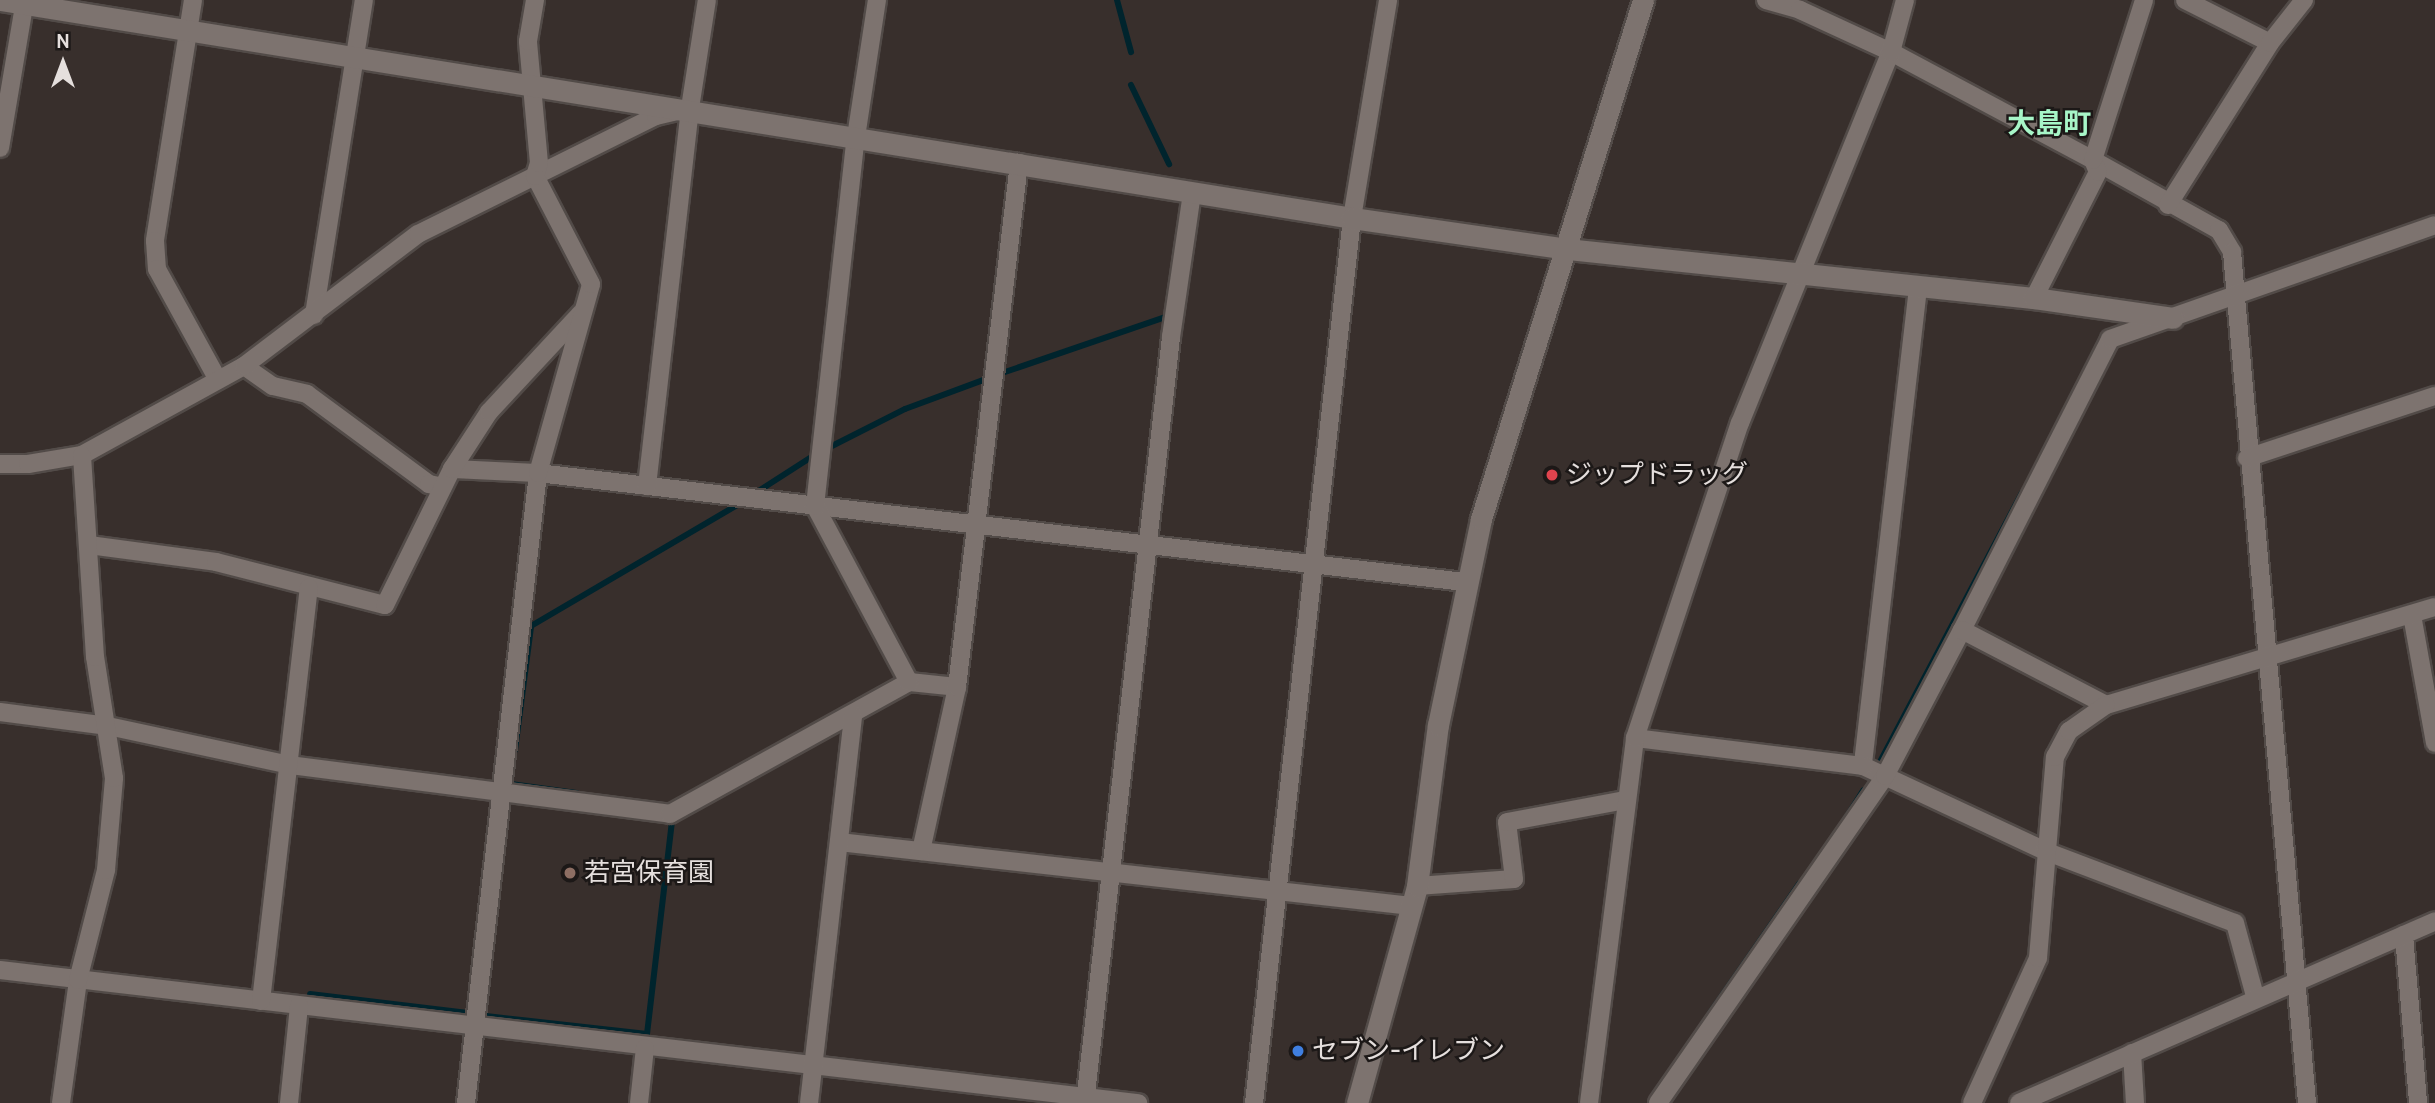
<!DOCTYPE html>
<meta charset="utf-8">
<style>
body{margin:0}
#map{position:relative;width:2435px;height:1103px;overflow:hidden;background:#382f2c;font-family:Cabin,"Noto Sans JP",sans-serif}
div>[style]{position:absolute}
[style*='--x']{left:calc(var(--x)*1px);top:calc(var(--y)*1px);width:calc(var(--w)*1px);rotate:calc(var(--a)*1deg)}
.stream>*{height:6px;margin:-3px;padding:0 3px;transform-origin:3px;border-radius:3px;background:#00242d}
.roads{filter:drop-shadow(2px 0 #524b48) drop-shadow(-2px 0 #524b48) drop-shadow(0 2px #524b48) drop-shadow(0 -2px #524b48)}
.minor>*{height:18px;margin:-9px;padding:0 9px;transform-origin:9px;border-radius:9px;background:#7d736f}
.tertiary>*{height:21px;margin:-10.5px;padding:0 10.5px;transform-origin:10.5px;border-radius:10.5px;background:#7d736f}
.dots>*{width:19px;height:19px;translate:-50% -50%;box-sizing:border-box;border:4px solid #1c1817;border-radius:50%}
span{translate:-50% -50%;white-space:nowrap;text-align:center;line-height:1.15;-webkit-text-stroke:5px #1c1817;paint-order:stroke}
.poi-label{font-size:26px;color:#e5dfdd}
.left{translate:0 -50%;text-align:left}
.neighbourhood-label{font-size:28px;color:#a7f6c8;font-weight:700}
.north{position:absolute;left:28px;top:28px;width:70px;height:70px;-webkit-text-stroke:5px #1c1817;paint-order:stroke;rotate:0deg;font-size:19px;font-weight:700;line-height:28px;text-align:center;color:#e5dfdd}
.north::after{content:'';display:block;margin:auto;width:24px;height:32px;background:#e5dfdd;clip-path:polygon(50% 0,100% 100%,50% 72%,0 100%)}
</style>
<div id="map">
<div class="stream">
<i style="--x:1117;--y:0;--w:54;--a:74.9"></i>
<i style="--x:1131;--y:85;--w:88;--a:64.3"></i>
<i style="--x:1005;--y:372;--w:170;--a:-18.9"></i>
<i style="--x:828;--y:448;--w:86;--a:-26.9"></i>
<i style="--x:905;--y:409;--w:86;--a:-20.3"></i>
<i style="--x:757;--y:492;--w:67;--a:-32.7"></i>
<i style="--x:515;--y:750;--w:125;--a:-82.6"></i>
<i style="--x:531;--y:626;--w:241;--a:-30.4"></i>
<i style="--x:1881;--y:760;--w:302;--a:-62.2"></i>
<i style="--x:511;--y:778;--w:6;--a:90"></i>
<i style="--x:511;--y:784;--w:66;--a:7.9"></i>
<i style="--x:1844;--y:821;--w:36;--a:-58"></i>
<i style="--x:310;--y:994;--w:159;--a:6.9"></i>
<i style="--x:1710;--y:1013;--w:157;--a:-55.4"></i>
<i style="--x:486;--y:1016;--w:162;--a:6.4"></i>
<i style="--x:647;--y:1034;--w:214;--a:-83.3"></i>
<i style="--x:672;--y:821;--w:6;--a:180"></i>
</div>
<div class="roads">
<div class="minor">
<i style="--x:193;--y:0;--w:244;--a:99"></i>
<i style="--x:155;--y:241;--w:28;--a:86"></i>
<i style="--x:157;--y:269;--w:124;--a:61.2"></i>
<i style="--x:1766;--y:0;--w:35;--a:16"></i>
<i style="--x:1800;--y:10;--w:100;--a:24.8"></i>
<i style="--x:1891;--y:52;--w:229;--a:28.1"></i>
<i style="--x:2093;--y:160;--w:144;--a:29.1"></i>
<i style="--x:2219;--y:230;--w:26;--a:59"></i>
<i style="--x:2232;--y:252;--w:854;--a:84.96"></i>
<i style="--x:2185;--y:0;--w:95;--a:26.8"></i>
<i style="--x:0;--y:148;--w:150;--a:-80.4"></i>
<i style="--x:2168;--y:205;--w:191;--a:-57.8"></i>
<i style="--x:2270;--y:43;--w:55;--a:-51.7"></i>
<i style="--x:1918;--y:288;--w:481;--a:96.6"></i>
<i style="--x:1863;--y:766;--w:201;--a:25"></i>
<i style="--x:2045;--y:851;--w:203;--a:20.8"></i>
<i style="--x:2235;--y:923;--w:76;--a:74.7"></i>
<i style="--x:2034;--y:298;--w:141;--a:-63.1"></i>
<i style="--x:2098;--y:172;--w:13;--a:-113"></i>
<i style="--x:2093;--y:160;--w:168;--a:-72.3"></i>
<i style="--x:314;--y:315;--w:319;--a:-81"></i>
<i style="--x:244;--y:366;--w:35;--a:35"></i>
<i style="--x:273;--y:386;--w:35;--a:13"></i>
<i style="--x:307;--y:394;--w:152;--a:36.4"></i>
<i style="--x:429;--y:484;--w:14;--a:12"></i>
<i style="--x:2247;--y:458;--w:198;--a:-18.3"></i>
<i style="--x:0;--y:464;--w:28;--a:0"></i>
<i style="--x:28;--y:464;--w:55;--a:-9.5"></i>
<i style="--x:82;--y:455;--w:185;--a:-28.8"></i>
<i style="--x:244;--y:366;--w:218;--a:-37.2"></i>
<i style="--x:418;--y:234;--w:266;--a:-26.4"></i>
<i style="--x:656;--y:116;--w:22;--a:-13"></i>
<i style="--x:452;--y:469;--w:86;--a:2.7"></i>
<i style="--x:538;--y:473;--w:933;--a:6.71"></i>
<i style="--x:647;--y:486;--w:380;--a:-83.5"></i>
<i style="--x:690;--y:108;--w:109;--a:-81.1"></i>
<i style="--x:89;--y:545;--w:128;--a:7.6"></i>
<i style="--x:216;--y:562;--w:174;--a:14.3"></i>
<i style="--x:385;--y:605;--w:152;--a:-63.8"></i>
<i style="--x:452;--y:469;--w:68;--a:-57"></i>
<i style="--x:489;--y:412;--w:135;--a:-47.1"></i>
<i style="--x:2412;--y:615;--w:130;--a:79.8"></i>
<i style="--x:1962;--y:630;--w:326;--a:-63"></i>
<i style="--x:2110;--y:339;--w:344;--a:-19.3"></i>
<i style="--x:909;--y:682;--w:48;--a:5.9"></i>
<i style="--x:0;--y:712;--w:109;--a:7.4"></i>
<i style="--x:108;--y:726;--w:186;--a:12.1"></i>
<i style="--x:290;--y:765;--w:383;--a:7.3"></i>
<i style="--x:670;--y:814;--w:273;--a:-28.9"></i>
<i style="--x:909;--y:682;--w:200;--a:-118.1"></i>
<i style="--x:815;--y:506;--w:371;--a:-83.7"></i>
<i style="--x:856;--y:137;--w:139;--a:-81.3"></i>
<i style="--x:1635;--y:738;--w:230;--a:7"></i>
<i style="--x:839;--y:842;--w:576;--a:6.38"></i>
<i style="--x:921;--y:851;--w:168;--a:-77.6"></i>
<i style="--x:957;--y:687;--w:528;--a:-83.25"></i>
<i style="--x:1417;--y:886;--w:97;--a:-4.1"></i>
<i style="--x:1514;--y:879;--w:57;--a:-97"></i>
<i style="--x:1507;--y:822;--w:121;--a:-10.5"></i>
<i style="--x:2404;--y:935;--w:169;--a:85.2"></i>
<i style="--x:0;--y:970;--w:1146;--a:6.67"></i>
<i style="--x:261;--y:1001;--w:416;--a:-83.4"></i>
<i style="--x:2132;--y:1053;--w:50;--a:86.6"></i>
<i style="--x:61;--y:1103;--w:124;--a:-82.1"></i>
<i style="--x:78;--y:980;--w:114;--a:-75.7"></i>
<i style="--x:106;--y:870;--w:92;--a:-85"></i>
<i style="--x:114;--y:778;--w:122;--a:-98.9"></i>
<i style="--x:95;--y:657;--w:202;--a:-93.7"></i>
<i style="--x:289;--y:1103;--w:98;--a:-84.1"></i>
<i style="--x:466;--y:1103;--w:634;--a:-83.48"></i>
<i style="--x:538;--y:473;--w:196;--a:-74.3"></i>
<i style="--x:591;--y:284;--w:122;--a:-117.4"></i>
<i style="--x:535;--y:176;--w:14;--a:-73"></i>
<i style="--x:539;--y:163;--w:122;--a:-95.2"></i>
<i style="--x:528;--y:41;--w:42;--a:-80.3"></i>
<i style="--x:639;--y:1103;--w:55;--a:-83.8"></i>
<i style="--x:809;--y:1103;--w:389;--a:-83.5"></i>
<i style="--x:1085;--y:1103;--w:771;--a:-83.59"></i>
<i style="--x:1171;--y:337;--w:146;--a:-81.7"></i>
<i style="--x:1254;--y:1103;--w:890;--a:-83.68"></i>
<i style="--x:1352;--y:218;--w:221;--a:-80.6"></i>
<i style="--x:1589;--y:1103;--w:368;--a:-82.8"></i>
<i style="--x:1635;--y:738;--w:332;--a:-71.6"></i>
<i style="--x:1740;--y:423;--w:401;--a:-67.9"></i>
<i style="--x:1891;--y:52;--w:54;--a:-74.9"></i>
<i style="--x:1658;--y:1103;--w:398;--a:-55.2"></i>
<i style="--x:1885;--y:776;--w:165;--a:-62.2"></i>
<i style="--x:1962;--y:630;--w:162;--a:27.5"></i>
<i style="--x:2106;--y:705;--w:343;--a:-16.6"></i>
<i style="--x:1972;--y:1103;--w:159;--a:-65.5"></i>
<i style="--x:2038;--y:958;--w:202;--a:-85.2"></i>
<i style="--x:2055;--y:757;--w:30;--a:-62"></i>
<i style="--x:2069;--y:731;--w:45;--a:-35.1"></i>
<i style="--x:2019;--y:1103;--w:454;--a:-23.6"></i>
</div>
<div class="tertiary">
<i style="--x:0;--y:0;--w:1369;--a:9.16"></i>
<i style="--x:1352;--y:218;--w:217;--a:8.2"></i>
<i style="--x:1567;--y:249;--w:470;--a:6"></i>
<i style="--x:2034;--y:298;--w:140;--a:8.2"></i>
<i style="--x:1357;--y:1103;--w:225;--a:-74.5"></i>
<i style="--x:1417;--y:886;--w:162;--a:-82.6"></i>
<i style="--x:1438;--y:725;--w:210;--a:-78.2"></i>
<i style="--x:1481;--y:519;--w:544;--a:-72.66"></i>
</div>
</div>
<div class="dots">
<i style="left:1552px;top:475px;background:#e0444e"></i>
<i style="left:570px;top:873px;background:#8d6e63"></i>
<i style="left:1298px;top:1051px;background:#3f7fe0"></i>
</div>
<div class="poi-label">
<span class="left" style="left:1566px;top:475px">ジップドラッグ</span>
<span class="left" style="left:584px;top:873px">若宮保育園</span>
<span class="left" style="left:1312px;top:1051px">セブン-イレブン</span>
</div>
<div class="neighbourhood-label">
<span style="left:2049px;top:123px">大島町</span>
</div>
<div class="north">N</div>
</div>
